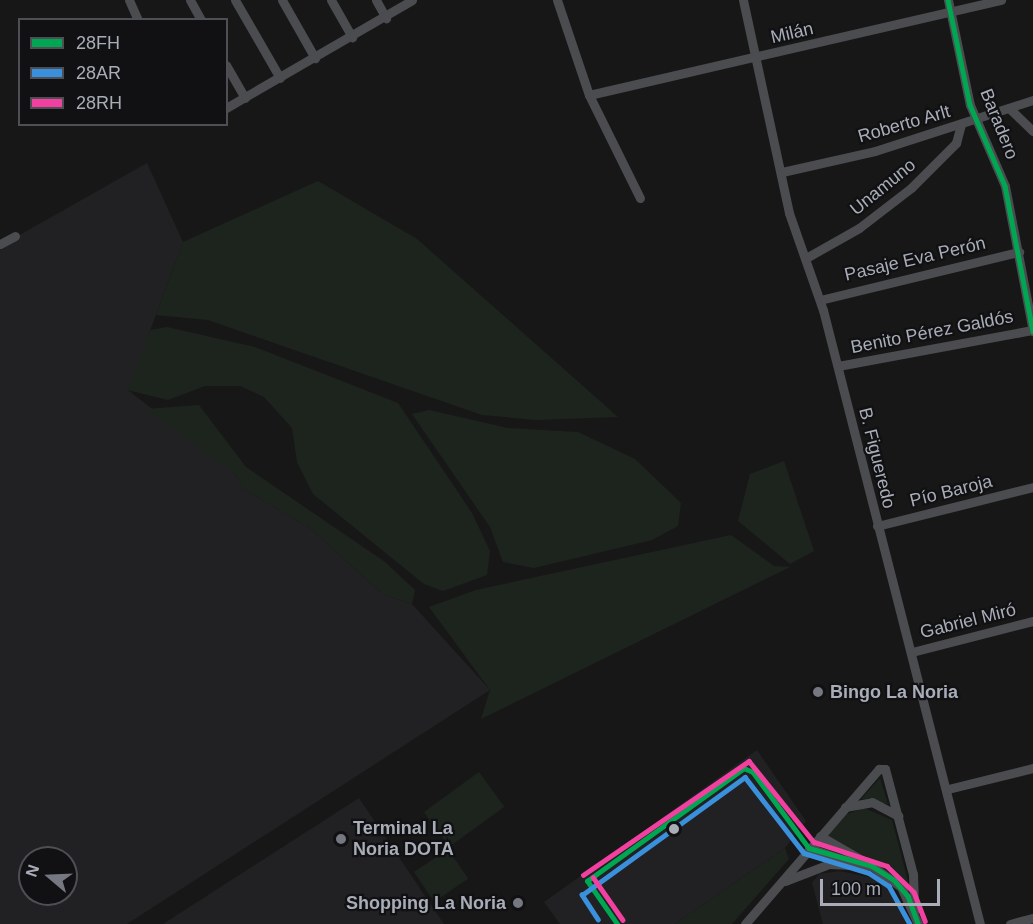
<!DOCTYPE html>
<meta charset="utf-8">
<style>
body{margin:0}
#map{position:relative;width:1033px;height:924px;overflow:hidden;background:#171717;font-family:Helvetica,sans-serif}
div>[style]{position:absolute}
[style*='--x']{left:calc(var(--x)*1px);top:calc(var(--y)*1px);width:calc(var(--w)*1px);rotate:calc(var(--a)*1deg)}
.built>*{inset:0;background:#212123}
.green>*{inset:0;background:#1d241e;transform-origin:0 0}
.minor>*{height:9px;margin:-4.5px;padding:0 4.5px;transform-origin:4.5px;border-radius:4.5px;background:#4b4c50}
.bus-1>*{height:4.5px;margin:-2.25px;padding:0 2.25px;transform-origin:2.25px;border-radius:2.25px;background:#00a651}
.bus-2>*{height:4.5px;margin:-2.25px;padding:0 2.25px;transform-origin:2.25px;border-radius:2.25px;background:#3a90db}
.bus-3>*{height:4.5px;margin:-2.25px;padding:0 2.25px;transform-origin:2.25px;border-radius:2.25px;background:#f240a1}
.dots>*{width:16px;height:16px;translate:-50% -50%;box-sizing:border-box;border:3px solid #111113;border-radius:50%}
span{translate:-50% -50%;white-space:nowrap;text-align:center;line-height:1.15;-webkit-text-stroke:4.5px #111113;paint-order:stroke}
.street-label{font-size:18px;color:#a8adb8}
.poi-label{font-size:18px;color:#a8adb8;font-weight:700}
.left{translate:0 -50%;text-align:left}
.right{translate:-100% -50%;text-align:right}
.legend{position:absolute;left:18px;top:18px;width:210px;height:108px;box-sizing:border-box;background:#111113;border:2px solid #4d4f55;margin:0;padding:8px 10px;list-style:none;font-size:18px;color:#a8adb8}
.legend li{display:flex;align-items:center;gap:12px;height:30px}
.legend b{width:30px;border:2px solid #4d4f55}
.north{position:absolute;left:18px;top:846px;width:60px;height:60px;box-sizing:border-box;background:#111113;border:2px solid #4d4f55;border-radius:50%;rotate:289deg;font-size:16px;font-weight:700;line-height:24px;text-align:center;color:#a8adb8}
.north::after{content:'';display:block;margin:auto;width:21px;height:27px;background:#757880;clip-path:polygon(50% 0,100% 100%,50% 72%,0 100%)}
.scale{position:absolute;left:820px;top:879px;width:120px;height:27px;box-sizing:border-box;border:3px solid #a8adb8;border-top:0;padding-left:8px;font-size:18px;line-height:21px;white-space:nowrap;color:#a8adb8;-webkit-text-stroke:4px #111113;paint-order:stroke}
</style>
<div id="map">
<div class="built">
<i style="clip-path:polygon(evenodd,147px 163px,183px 242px,128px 390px,235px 474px,244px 489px,311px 529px,383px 594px,412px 604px,490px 690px,127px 924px,0 924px,0 246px,147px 163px,30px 858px,66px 858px,66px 894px,30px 894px,30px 858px)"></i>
<i style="clip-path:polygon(757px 750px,806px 821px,785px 848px,675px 924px,560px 924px,544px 902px)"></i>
<i style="clip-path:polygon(359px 798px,444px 924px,163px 924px,250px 868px)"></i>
<i style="clip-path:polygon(840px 871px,873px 878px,889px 889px,907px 924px,823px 924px,812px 883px,819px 874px)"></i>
</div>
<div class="green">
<i style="clip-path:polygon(318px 181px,417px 239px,618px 417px,536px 420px,482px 415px,208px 320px,156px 315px,183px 242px)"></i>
<i style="clip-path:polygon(167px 327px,255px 347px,398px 403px,472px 513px,490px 551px,487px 575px,443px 591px,424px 584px,313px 494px,297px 462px,292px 428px,264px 397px,240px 386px,205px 386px,168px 400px,127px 390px,150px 330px)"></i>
<i style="clip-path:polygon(199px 405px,246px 467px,385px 562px,415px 590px,412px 604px,383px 594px,311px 529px,244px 489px,235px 474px,145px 409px)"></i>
<i style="clip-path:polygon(429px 410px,508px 428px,578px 432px,635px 459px,681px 503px,678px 526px,652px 540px,534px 568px,503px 562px,490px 527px,412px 414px)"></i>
<i style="clip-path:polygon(784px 461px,814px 551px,790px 564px,738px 521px,750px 474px)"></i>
<i style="clip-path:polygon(731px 535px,774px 566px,790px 567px,481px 719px,490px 690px,429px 607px,476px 590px)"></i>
<i style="left:479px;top:772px;width:43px;height:68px;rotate:54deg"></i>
<i style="clip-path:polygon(880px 778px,888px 804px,861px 799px)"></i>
<i style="clip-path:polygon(864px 808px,892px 820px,910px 889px,891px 871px,826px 837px,847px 814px)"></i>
<i style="clip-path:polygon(785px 848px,789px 859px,732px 924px,675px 924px)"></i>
<i style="left:448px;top:849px;width:36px;height:41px;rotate:56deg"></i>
</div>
<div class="minor">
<i style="--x:129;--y:0;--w:22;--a:66"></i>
<i style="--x:190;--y:0;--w:23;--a:61"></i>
<i style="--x:235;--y:0;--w:90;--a:60"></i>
<i style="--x:282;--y:0;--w:67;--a:60.4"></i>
<i style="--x:331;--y:0;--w:43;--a:60.4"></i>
<i style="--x:376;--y:0;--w:21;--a:61"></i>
<i style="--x:557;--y:0;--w:100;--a:71.4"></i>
<i style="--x:589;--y:95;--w:115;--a:63.7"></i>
<i style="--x:743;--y:0;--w:218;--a:77.8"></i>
<i style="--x:789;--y:213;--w:103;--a:70.7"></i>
<i style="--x:823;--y:310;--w:634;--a:75.66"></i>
<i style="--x:948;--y:0;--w:107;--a:78.2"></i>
<i style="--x:970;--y:105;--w:88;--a:66.6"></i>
<i style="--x:1005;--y:186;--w:148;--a:79.1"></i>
<i style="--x:226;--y:65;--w:38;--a:60"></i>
<i style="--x:589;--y:95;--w:423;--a:-13"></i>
<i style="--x:226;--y:108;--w:215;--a:-30.1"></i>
<i style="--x:1010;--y:109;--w:32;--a:44"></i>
<i style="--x:782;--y:172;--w:95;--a:-12.7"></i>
<i style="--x:875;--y:151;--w:166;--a:-17.9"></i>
<i style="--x:0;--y:244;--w:17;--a:-28"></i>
<i style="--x:806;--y:258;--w:61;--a:-29.5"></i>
<i style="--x:859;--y:228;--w:66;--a:-37.6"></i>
<i style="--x:911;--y:188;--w:64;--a:-45"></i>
<i style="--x:956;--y:143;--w:20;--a:-75"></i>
<i style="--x:820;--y:300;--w:205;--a:-13.6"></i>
<i style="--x:838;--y:366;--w:198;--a:-10.5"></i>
<i style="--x:877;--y:526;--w:161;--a:-14"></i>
<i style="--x:912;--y:652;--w:125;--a:-14.4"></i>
<i style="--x:948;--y:789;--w:88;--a:-13.9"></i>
<i style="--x:845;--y:807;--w:27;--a:-10"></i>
<i style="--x:872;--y:802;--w:30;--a:28"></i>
<i style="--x:820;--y:836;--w:52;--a:30"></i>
<i style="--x:809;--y:848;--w:37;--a:19"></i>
<i style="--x:785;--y:881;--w:47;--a:-21.1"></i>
<i style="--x:829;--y:864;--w:43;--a:2.7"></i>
<i style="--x:872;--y:866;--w:36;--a:36"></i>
<i style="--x:901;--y:887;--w:41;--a:65.3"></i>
<i style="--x:745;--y:924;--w:205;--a:-49.2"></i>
<i style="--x:879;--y:769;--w:6;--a:0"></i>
<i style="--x:885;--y:769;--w:109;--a:75.1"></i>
<i style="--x:913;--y:874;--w:37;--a:88"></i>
<i style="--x:1010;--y:924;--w:24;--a:-15"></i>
</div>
<div class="bus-1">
<i style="--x:948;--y:0;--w:107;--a:78.2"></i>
<i style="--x:970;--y:105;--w:88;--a:66.6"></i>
<i style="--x:1005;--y:186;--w:148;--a:79.1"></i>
<i style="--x:617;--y:924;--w:52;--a:-124.9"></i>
<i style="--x:587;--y:881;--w:193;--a:-35.7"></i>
<i style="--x:744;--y:768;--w:10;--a:24"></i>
<i style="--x:753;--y:772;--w:94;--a:53.6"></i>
<i style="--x:809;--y:848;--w:66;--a:15.9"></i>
<i style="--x:872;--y:866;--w:26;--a:32"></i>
<i style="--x:894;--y:880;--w:21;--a:49"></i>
<i style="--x:908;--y:896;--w:30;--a:70"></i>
</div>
<div class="bus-2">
<i style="--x:598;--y:920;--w:30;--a:-123"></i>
<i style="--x:582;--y:895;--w:201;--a:-35.9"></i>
<i style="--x:745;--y:777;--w:96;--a:52.2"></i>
<i style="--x:804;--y:853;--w:68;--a:17.1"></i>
<i style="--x:869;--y:873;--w:24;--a:33"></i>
<i style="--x:889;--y:886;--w:43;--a:61.1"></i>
</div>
<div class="bus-3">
<i style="--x:583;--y:875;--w:201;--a:-34.5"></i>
<i style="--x:749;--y:761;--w:104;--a:51.3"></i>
<i style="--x:814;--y:842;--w:77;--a:18.2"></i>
<i style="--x:887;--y:866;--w:37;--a:44"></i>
<i style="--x:914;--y:892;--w:31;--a:69"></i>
<i style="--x:593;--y:877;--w:52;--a:55.1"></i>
</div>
<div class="dots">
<i style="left:818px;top:692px;background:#757880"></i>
<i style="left:674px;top:829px;background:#a8adb8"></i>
<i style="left:341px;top:839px;background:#757880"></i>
<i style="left:518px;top:903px;background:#757880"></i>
</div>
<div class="street-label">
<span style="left:792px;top:33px;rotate:-13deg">Milán</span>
<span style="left:904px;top:124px;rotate:-16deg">Roberto Arlt</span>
<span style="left:999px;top:124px;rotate:68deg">Baradero</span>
<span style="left:883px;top:187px;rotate:-39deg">Unamuno</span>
<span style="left:915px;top:259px;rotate:-13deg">Pasaje Eva Perón</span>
<span style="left:932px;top:332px;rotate:-11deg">Benito Pérez Galdós</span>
<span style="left:877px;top:458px;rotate:76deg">B. Figueredo</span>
<span style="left:951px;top:491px;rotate:-14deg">Pío Baroja</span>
<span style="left:968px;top:621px;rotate:-14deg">Gabriel Miró</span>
</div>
<div class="poi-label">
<span class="left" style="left:830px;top:692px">Bingo La Noria</span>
<span class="left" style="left:353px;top:839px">Terminal La<br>Noria DOTA</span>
<span class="right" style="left:506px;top:903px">Shopping La Noria</span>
</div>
<ul class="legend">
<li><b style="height:8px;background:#00a651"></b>28FH</li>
<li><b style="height:8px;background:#3a90db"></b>28AR</li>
<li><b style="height:8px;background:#f240a1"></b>28RH</li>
</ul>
<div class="north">N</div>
<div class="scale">100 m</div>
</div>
